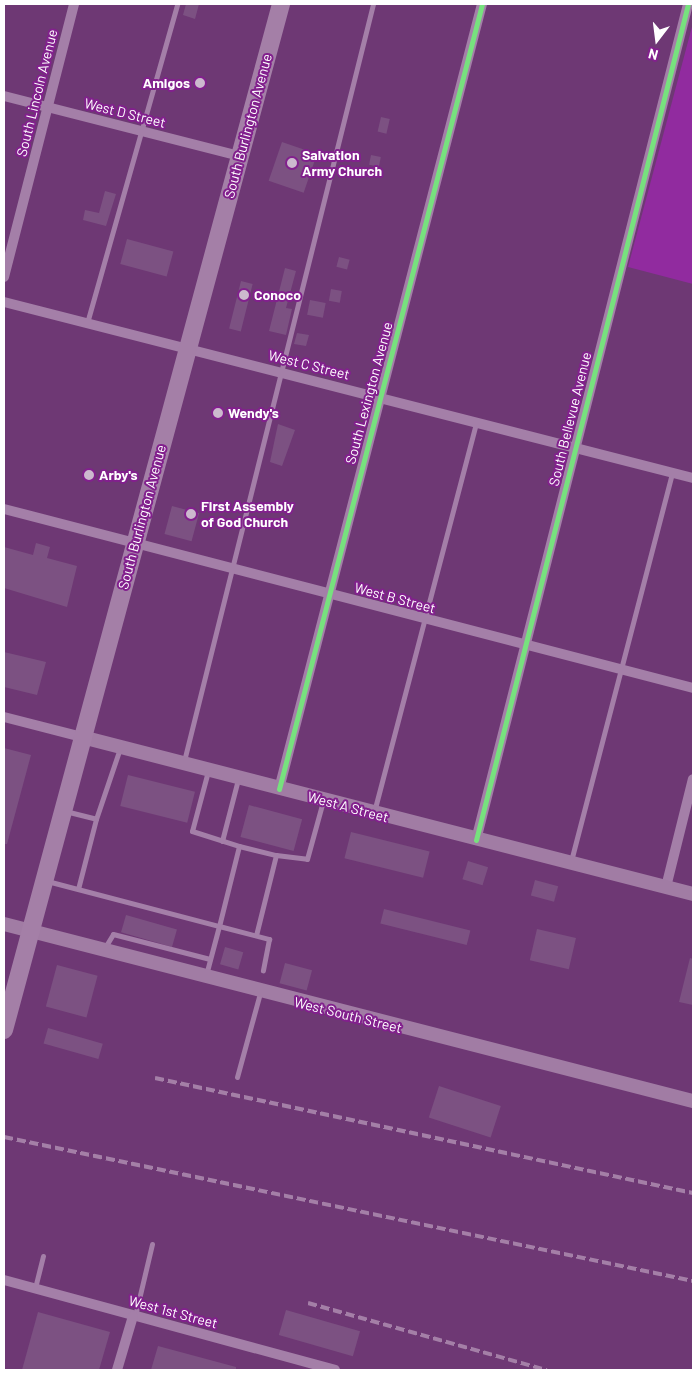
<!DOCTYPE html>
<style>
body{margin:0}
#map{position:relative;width:697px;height:1374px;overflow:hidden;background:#6e3874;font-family:Barlow,sans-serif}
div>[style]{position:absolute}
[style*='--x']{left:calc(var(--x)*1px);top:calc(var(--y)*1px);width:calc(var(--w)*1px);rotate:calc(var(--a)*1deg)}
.green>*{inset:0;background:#912b9f}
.building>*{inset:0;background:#7c5182;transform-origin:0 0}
.lane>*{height:5px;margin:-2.5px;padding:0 2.5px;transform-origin:2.5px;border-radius:2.5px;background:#a47fa8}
.street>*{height:10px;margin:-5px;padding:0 5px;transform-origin:5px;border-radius:5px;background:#a47fa8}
.secondary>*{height:14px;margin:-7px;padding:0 7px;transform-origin:7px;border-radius:7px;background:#a17ca4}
.highway>*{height:18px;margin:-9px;padding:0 9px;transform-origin:9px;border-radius:9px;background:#a47fa7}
.rail>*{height:4px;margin-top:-2px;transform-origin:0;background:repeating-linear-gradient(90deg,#a47fa7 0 9px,transparent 0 13px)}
.cycleway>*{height:5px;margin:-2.5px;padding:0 2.5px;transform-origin:2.5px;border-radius:2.5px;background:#77e17e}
.dots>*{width:14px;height:14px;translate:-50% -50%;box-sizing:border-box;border:2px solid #82208d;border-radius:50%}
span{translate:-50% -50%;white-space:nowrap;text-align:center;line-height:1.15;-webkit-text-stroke:4px #82208d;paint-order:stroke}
.poi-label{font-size:14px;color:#fff;font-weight:700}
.right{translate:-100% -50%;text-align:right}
.left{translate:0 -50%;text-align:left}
.street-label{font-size:14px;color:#fff}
.frame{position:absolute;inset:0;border:5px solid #fff;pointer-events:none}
.north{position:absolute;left:632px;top:15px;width:50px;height:50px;-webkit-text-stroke:4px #82208d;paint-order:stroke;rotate:195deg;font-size:14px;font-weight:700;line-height:20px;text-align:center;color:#fff}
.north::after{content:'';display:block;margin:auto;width:18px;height:22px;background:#fff;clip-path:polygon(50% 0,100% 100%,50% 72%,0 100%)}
</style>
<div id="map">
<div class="green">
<i style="clip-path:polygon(693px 23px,693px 284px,628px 267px)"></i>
</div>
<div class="building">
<i style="clip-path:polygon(186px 4px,199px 4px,195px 19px,183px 15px)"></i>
<i style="left:381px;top:117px;width:9px;height:15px;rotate:13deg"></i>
<i style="left:282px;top:142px;width:37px;height:41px;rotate:19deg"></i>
<i style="left:371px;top:155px;width:10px;height:10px;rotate:11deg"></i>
<i style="clip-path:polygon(105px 191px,116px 194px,106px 226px,83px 220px,85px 210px,99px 213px)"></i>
<i style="left:127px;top:239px;width:48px;height:26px;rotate:15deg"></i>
<i style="left:339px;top:257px;width:11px;height:10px;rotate:15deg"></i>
<i style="clip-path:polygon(285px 268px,296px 271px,286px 308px,292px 309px,286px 335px,269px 331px)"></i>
<i style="left:241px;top:281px;width:12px;height:49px;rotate:14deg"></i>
<i style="left:331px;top:289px;width:11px;height:12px;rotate:10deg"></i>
<i style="left:310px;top:300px;width:16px;height:15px;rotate:11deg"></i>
<i style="clip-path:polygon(297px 333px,309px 335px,306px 346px,294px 344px)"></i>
<i style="clip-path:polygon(278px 424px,295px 430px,282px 466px,270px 462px)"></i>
<i style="left:172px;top:506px;width:28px;height:29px;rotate:15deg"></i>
<i style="clip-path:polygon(36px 543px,50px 547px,47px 558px,77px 566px,67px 607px,4px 588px,4px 547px,33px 555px)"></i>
<i style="clip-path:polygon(4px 652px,46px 662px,37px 695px,4px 687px)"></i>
<i style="clip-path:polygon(4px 748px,31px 755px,7px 844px,4px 844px)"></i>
<i style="left:128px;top:775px;width:69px;height:32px;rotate:14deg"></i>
<i style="left:249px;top:805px;width:55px;height:33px;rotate:15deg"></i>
<i style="left:351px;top:832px;width:81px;height:27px;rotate:14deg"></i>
<i style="left:468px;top:861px;width:21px;height:19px;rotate:17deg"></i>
<i style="left:535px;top:880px;width:24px;height:16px;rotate:15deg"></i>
<i style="left:384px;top:909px;width:89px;height:15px;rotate:14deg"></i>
<i style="left:126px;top:915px;width:53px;height:18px;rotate:16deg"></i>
<i style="left:537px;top:929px;width:40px;height:32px;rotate:13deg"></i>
<i style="left:225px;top:947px;width:19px;height:18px;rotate:16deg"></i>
<i style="clip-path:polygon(690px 958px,693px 959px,693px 1005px,679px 1002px)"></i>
<i style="left:285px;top:963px;width:28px;height:21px;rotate:15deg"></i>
<i style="left:57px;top:965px;width:42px;height:43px;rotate:15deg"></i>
<i style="left:48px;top:1028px;width:57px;height:16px;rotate:16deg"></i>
<i style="left:439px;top:1086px;width:65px;height:33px;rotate:18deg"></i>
<i style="left:286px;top:1310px;width:77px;height:26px;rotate:16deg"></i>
<i style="clip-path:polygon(38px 1312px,110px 1332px,99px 1370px,22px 1370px)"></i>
<i style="clip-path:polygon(158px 1346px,236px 1367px,236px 1370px,151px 1370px)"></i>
</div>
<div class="lane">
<i style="--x:87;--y:323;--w:331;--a:-74.2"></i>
<i style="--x:184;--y:761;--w:780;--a:-75.98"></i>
<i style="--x:208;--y:771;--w:62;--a:104.9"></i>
<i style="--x:192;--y:831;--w:49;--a:17.7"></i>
<i style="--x:239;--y:846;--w:82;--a:104"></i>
<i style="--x:219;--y:926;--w:52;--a:14.6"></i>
<i style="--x:269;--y:939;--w:32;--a:101"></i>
<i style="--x:65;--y:811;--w:32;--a:14"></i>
<i style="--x:96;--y:819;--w:72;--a:104.4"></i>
<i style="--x:374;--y:812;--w:403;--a:-75.3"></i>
<i style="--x:96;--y:819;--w:75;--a:-71.3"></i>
<i style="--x:222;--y:841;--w:64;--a:-75.5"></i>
<i style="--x:239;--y:846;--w:38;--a:14"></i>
<i style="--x:276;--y:855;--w:82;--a:104"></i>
<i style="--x:276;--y:855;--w:31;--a:7"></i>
<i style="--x:307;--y:859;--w:60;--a:-74.6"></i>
<i style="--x:571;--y:861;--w:401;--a:-75.4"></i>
<i style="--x:47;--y:881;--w:178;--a:14.7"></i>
<i style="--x:219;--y:926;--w:51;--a:104.9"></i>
<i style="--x:104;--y:949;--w:17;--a:-59"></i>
<i style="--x:113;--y:934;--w:100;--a:14.5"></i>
<i style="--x:237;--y:1077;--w:87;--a:-74.7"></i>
<i style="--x:35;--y:1288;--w:33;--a:-76"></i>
<i style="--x:135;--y:1316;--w:74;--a:-76.7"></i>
</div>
<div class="street">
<i style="--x:4;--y:96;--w:244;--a:14.3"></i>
<i style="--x:4;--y:277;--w:282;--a:-75.6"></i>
<i style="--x:4;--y:302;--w:711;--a:14.33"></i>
<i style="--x:4;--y:509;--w:712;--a:14.56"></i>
<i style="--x:4;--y:717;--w:81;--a:14.4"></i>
<i style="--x:279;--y:789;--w:811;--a:-75.5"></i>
<i style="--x:476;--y:840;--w:862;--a:-75.77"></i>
<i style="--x:666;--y:887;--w:111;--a:-76"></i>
<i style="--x:4;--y:1280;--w:343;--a:15.2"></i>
<i style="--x:117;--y:1370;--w:56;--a:-73.5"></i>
</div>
<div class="secondary">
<i style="--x:82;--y:737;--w:631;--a:14.41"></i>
<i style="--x:4;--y:924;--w:711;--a:14.41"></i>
</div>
<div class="highway">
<i style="--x:4;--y:1030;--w:1063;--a:-74.89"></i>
</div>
<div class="rail">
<i style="--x:155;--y:1078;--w:550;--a:12.07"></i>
<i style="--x:4;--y:1137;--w:704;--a:11.8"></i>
<i style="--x:308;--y:1303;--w:248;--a:15.7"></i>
</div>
<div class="cycleway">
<i style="--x:279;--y:789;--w:811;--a:-75.5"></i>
<i style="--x:476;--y:840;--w:862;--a:-75.77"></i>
</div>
<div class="dots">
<i style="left:200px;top:83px;background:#ccb9ce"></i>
<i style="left:292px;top:163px;background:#ccb9ce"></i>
<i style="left:244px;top:295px;background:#ccb9ce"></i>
<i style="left:218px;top:413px;background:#ccb9ce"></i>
<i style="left:89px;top:475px;background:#ccb9ce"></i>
<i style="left:191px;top:514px;background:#ccb9ce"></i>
</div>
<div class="poi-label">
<span class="right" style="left:190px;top:83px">Amigos</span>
<span class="left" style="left:302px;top:163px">Salvation<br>Army Church</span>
<span class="left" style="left:254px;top:295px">Conoco</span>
<span class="left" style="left:228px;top:413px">Wendy's</span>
<span class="left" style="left:99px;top:475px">Arby's</span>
<span class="left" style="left:201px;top:514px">First Assembly<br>of God Church</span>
</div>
<div class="street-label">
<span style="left:37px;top:93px;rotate:-76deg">South Lincoln Avenue</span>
<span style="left:125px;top:113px;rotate:14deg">West D Street</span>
<span style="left:248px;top:126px;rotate:-75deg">South Burlington Avenue</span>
<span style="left:309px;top:365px;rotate:14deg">West C Street</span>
<span style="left:369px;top:393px;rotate:-75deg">South Lexington Avenue</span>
<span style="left:570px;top:419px;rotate:-76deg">South Bellevue Avenue</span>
<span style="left:142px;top:517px;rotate:-75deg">South Burlington Avenue</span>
<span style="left:395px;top:598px;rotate:15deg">West B Street</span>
<span style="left:348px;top:807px;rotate:15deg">West A Street</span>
<span style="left:348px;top:1015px;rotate:14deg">West South Street</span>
<span style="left:173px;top:1312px;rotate:15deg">West 1st Street</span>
</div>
<div class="frame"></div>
<div class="north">N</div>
</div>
